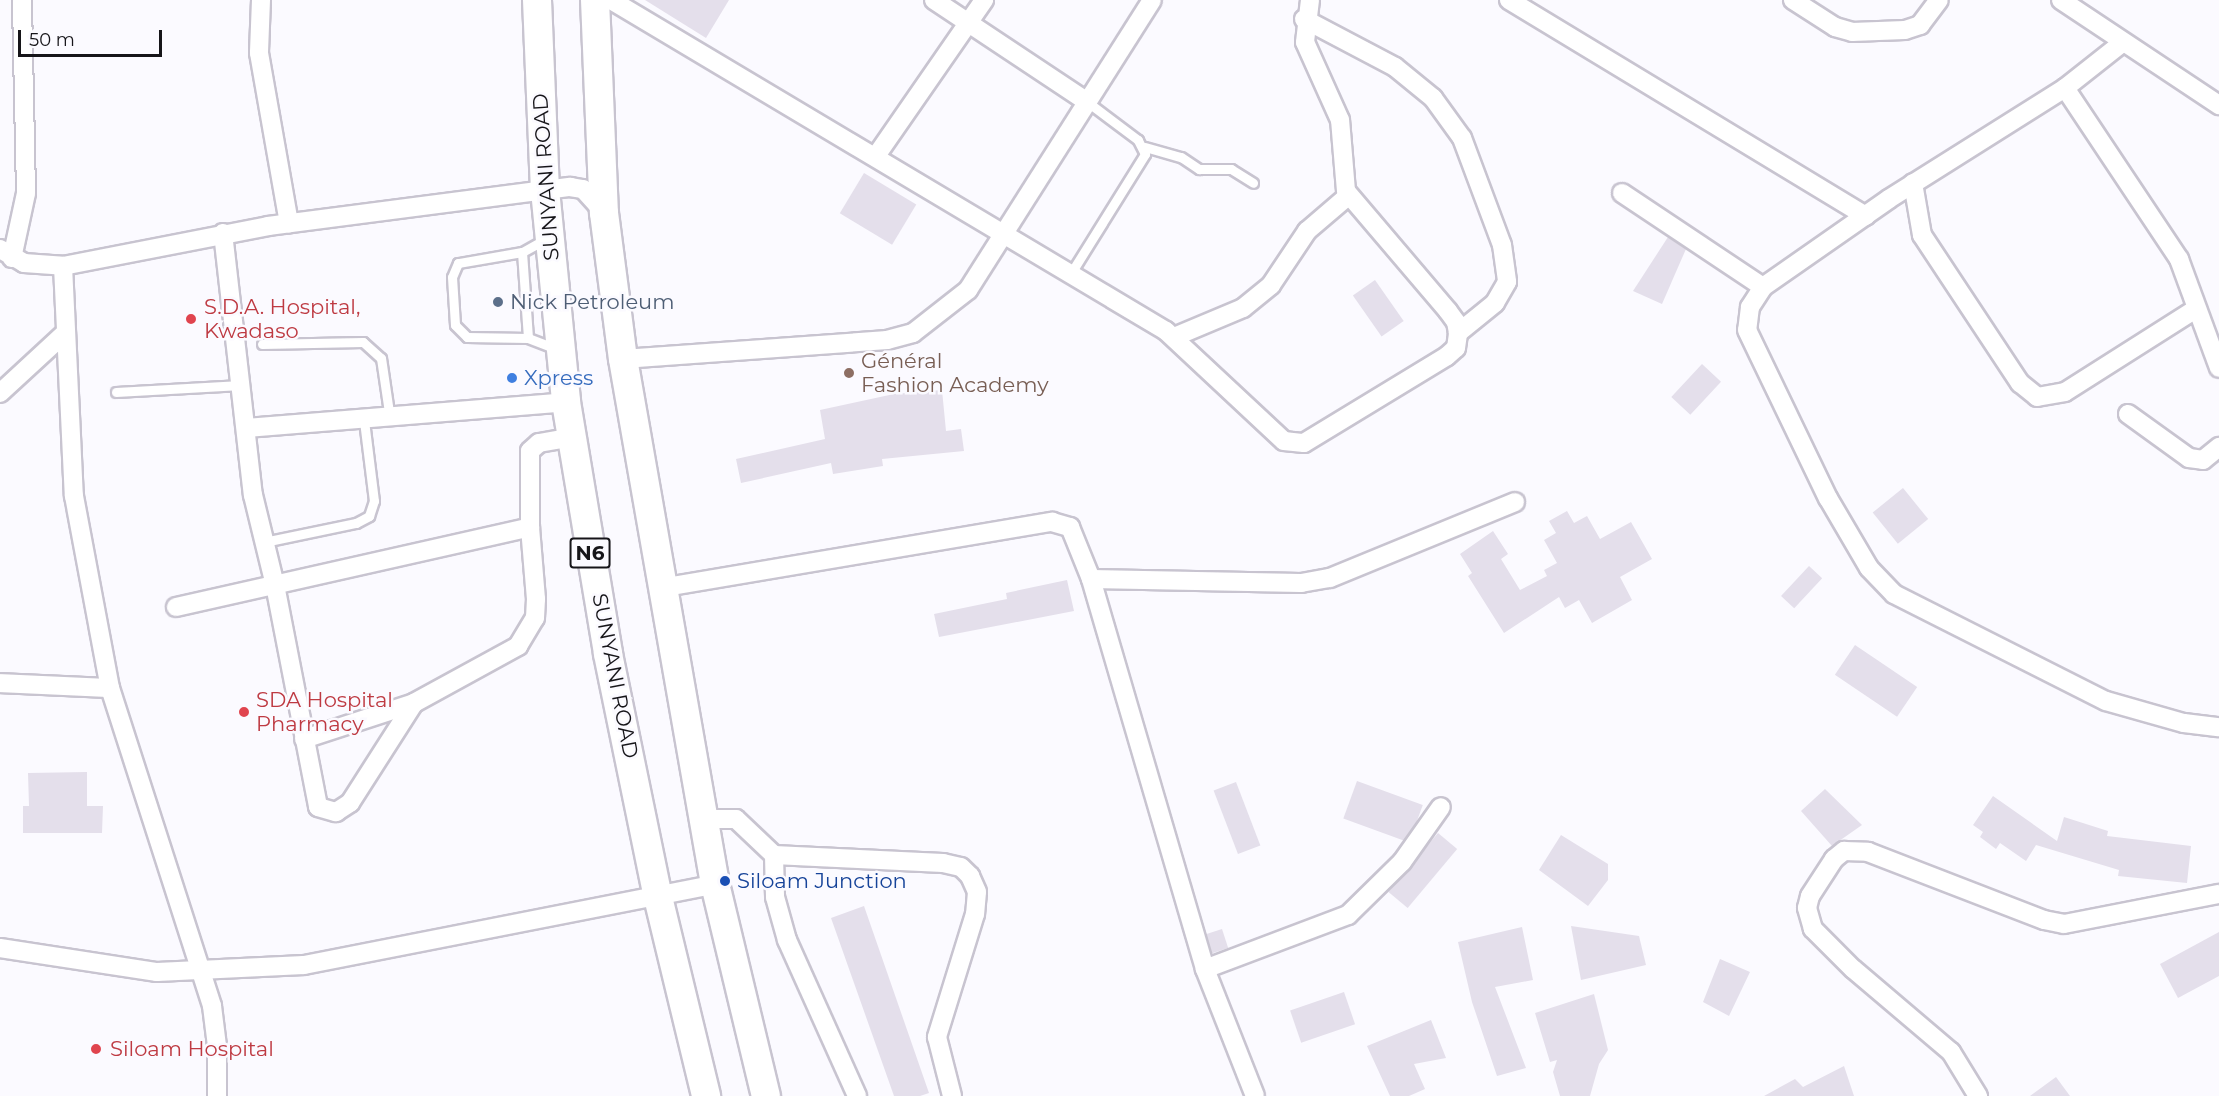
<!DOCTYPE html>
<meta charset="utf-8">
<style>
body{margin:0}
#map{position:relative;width:2219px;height:1096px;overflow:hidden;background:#fbfaff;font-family:Montserrat,sans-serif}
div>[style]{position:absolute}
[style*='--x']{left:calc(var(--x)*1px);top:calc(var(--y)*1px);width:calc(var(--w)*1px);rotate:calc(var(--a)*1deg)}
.building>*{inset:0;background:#e4dfeb;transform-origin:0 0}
.roads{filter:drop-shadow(2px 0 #c8c4d0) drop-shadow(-2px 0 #c8c4d0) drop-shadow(0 2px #c8c4d0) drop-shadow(0 -2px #c8c4d0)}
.lane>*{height:9px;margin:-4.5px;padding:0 4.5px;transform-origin:4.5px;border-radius:4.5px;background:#fff}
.street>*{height:18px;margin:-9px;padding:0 9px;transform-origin:9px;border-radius:9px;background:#fff}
.primary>*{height:28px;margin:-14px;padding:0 14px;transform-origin:14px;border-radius:14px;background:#fff}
.dots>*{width:16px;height:16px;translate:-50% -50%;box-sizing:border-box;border:3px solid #fbfaff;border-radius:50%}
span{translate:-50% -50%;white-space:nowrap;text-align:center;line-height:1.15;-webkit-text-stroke:5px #fbfaff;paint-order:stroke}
.shield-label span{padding:2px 4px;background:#fbfaff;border:2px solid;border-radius:4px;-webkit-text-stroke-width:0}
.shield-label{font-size:20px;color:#161519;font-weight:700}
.street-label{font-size:21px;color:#161519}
.service-label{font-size:21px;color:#4e5e75}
.left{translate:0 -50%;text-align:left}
.health-label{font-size:21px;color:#be3a42}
.education-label{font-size:21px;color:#785e54}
.shop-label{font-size:21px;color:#366cbe}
.transit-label{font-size:21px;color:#164399}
.scale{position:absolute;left:18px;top:30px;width:144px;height:27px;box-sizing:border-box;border:3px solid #161519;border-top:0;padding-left:8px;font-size:18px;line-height:21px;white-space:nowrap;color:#161519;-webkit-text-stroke:4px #fbfaff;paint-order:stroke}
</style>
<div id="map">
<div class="building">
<i style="clip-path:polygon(645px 0,729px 0,706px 38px)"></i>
<i style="left:864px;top:173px;width:61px;height:47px;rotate:31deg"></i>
<i style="clip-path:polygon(1668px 237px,1686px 249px,1662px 304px,1633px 291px)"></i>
<i style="left:1375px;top:280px;width:50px;height:27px;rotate:55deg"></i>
<i style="left:1702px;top:364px;width:26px;height:45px;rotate:43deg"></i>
<i style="clip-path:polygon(942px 390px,946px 431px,961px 429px,964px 451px,882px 459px,883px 466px,833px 474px,831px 463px,741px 483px,736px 459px,825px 439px,820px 410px,894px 394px)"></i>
<i style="left:1903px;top:488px;width:40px;height:39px;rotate:51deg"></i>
<i style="clip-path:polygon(1567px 511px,1574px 523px,1587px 516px,1600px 539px,1631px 522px,1652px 559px,1620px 577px,1632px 600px,1592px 623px,1579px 600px,1565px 608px,1559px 597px,1504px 633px,1468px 576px,1472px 573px,1460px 554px,1493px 531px,1508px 554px,1501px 559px,1520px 590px,1547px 576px,1544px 570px,1557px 563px,1544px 540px,1556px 533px,1549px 521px)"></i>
<i style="left:1809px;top:566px;width:18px;height:41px;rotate:43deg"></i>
<i style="clip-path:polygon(1067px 580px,1074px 611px,939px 637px,934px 614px,1007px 599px,1006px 593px)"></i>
<i style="left:1855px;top:645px;width:75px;height:36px;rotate:34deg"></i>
<i style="clip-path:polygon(87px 772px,87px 806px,103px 806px,102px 833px,23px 833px,23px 806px,29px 806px,28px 773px)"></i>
<i style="left:1357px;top:781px;width:70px;height:40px;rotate:20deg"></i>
<i style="left:1236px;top:782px;width:68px;height:24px;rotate:69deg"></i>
<i style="clip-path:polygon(1825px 789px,1862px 825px,1832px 846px,1801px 811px)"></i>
<i style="clip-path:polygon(1993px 796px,2057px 841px,2064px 817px,2108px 831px,2107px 836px,2191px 846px,2187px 883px,2118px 876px,2119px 870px,2036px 845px,2026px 861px,2000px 843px,1996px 849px,1980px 837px,1983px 832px,1973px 825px)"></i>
<i style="left:1438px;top:833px;width:25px;height:77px;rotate:40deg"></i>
<i style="clip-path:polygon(1561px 835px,1608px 864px,1608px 880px,1588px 906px,1539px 870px)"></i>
<i style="clip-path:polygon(864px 906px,929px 1093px,920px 1096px,894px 1096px,831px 918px)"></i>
<i style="clip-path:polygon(1571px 926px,1639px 936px,1646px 965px,1581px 980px)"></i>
<i style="clip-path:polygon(1522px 927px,1533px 980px,1495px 987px,1526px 1068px,1497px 1076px,1472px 1002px,1458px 942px)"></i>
<i style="left:1222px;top:929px;width:20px;height:17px;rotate:72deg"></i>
<i style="clip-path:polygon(2219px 932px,2219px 976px,2178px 998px,2160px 964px)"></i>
<i style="clip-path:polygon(1720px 959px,1750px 972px,1729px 1016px,1703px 1002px)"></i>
<i style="left:1344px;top:992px;width:34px;height:57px;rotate:71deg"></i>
<i style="clip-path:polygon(1594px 994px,1608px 1050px,1599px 1064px,1590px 1096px,1560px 1096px,1553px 1072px,1557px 1060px,1550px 1062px,1535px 1013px)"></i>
<i style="clip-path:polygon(1431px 1020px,1446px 1058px,1414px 1064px,1425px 1089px,1409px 1096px,1390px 1096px,1367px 1046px)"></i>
<i style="clip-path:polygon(1844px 1066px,1854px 1096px,1764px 1096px,1795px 1079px,1803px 1087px)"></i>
<i style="clip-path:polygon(2056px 1077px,2070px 1096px,2030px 1096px)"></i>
</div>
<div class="roads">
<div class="lane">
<i style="--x:1145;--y:147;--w:37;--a:16"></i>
<i style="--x:1181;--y:157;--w:22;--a:34"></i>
<i style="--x:1199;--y:169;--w:32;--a:0"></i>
<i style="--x:1231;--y:169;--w:26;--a:32"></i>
<i style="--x:544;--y:240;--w:25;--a:151"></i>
<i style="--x:522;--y:252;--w:65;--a:170.2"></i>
<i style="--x:458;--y:263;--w:15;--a:113"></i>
<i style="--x:452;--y:277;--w:48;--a:86.4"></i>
<i style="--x:455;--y:325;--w:17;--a:45"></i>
<i style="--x:467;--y:337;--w:61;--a:0.9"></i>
<i style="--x:528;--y:338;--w:30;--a:21"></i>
<i style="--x:522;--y:252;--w:86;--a:86"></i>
<i style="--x:1071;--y:273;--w:140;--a:-58.1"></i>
<i style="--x:1145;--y:154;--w:16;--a:-117"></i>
<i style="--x:1138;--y:140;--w:65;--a:-143.1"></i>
<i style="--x:262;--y:344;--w:101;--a:-1.1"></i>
<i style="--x:363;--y:342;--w:24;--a:42"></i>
<i style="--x:381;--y:358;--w:62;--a:81.6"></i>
<i style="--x:116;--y:392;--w:125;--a:-3.2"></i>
<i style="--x:264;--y:542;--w:94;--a:-11.7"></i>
<i style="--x:356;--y:523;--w:15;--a:-28"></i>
<i style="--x:369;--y:516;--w:16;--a:-72"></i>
<i style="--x:374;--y:501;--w:81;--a:-97.1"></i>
</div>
<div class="street">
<i style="--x:261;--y:0;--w:53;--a:92.2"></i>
<i style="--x:259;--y:53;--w:173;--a:80"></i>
<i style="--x:611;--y:0;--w:646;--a:30.81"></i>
<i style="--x:1166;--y:331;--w:161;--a:43"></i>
<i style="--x:1284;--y:441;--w:20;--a:6"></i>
<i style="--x:1304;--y:443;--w:167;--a:-31.3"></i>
<i style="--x:1447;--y:356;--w:12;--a:-42"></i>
<i style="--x:1456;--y:348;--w:15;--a:-82"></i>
<i style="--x:1458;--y:333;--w:11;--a:-100"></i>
<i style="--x:1456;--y:322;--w:14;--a:-126"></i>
<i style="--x:1448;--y:311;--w:157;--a:-130.4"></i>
<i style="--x:1346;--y:191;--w:71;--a:-94.8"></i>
<i style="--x:1340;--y:120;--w:85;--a:-114.2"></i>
<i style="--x:1305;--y:42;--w:42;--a:-83.2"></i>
<i style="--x:934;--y:0;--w:182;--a:33.6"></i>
<i style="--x:1509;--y:0;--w:417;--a:31.2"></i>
<i style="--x:1793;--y:0;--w:50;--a:32.7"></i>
<i style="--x:1835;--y:27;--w:18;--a:16"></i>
<i style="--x:1852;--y:32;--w:53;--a:-2.2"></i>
<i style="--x:1905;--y:30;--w:16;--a:-18"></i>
<i style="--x:1920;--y:25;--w:31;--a:-53"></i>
<i style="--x:2061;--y:0;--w:190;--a:33.6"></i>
<i style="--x:1304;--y:19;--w:103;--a:27.8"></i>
<i style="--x:1395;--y:67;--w:49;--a:39.2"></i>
<i style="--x:1433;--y:98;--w:49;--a:54.1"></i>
<i style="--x:1462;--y:138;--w:114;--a:69.5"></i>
<i style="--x:1502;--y:245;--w:37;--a:82"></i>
<i style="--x:1507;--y:282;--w:24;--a:120"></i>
<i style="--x:1495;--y:303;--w:48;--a:141"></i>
<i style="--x:2122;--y:43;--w:73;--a:141.7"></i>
<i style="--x:2065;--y:88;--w:208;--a:147.8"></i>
<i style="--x:1889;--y:199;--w:154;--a:145.1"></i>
<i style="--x:1763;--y:287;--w:24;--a:123"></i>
<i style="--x:1750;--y:307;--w:23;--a:97"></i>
<i style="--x:1747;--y:330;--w:187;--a:64.3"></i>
<i style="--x:1828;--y:498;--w:81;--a:59.6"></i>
<i style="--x:1869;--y:568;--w:36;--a:46"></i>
<i style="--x:1894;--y:594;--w:237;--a:26.8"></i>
<i style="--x:2106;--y:701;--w:81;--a:15.8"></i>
<i style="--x:2184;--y:723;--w:35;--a:7"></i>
<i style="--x:2065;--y:88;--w:206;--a:56.3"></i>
<i style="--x:2179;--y:259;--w:116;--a:69.8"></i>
<i style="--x:876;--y:156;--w:190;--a:-55.3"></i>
<i style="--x:1913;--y:183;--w:53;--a:80.2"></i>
<i style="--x:1922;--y:235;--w:178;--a:56.5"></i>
<i style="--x:2020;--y:383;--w:22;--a:39"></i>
<i style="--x:2037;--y:397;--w:28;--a:-10"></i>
<i style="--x:2065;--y:392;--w:153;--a:-32.4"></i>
<i style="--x:1622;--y:193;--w:169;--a:33.7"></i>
<i style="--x:223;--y:233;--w:264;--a:83.5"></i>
<i style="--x:253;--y:495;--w:93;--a:76.3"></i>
<i style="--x:275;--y:585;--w:226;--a:79"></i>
<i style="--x:318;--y:807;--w:19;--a:16"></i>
<i style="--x:336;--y:812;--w:17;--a:-33"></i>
<i style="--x:350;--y:803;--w:119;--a:-57.4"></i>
<i style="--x:0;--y:249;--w:28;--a:30"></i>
<i style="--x:24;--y:263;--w:39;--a:4"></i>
<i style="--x:63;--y:266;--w:209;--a:-11"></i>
<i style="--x:268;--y:226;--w:305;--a:-7.4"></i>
<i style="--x:570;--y:187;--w:13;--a:9"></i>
<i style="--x:583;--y:189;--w:31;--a:48"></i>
<i style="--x:12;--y:258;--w:66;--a:-77.8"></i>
<i style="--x:26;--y:193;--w:193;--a:-91.2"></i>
<i style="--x:63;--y:266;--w:230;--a:87.3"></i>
<i style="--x:74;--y:496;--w:195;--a:79.4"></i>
<i style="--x:110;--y:688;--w:334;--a:72.2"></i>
<i style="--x:212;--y:1006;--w:40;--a:82.9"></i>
<i style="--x:217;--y:1046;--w:50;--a:90"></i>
<i style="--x:1174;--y:337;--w:75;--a:-22.8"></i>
<i style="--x:1243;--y:308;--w:36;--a:-39"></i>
<i style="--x:1271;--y:285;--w:65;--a:-56.3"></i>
<i style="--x:1307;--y:231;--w:54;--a:-40.5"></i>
<i style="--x:623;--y:359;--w:265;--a:-4.1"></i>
<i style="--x:887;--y:340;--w:27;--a:-15"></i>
<i style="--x:913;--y:333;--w:70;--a:-38"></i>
<i style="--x:968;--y:290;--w:343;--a:-57.6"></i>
<i style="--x:0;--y:393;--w:88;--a:-42.7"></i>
<i style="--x:2128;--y:414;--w:75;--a:35.8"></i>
<i style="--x:2189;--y:458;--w:14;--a:8"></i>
<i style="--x:2203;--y:460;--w:21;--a:-39"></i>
<i style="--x:246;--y:428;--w:321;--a:-4.6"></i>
<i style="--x:1091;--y:579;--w:210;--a:1.1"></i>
<i style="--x:1301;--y:583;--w:29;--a:-10"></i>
<i style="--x:1330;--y:578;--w:200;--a:-22.3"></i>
<i style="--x:660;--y:588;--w:398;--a:-9.6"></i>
<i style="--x:1052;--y:522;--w:19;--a:16"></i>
<i style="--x:1070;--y:527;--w:56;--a:68"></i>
<i style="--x:1091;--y:579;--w:406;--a:73.7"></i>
<i style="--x:1205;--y:969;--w:136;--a:68.5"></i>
<i style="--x:176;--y:607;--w:363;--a:-12.7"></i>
<i style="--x:0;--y:683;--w:110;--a:2.6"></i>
<i style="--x:304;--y:739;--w:116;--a:-18.1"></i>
<i style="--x:414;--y:703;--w:119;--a:-28.7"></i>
<i style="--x:518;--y:646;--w:33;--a:-59"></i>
<i style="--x:535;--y:618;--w:19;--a:-87"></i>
<i style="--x:536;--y:599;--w:72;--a:-94.8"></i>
<i style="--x:530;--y:527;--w:76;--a:-90"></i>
<i style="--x:530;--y:451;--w:12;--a:-42"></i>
<i style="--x:539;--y:443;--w:34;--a:-10"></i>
<i style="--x:703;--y:819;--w:33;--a:0"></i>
<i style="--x:736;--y:819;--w:52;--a:43.5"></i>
<i style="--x:774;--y:855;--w:169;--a:2.7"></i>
<i style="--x:943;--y:863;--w:18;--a:13"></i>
<i style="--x:961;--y:867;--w:13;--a:45"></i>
<i style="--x:970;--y:876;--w:17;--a:66"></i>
<i style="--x:977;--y:892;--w:22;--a:95"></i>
<i style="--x:975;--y:914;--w:129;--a:107.2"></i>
<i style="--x:937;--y:1037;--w:61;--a:75.7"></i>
<i style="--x:774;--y:855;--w:42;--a:88.6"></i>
<i style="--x:775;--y:897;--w:45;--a:74.4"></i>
<i style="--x:787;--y:940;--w:171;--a:65.8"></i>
<i style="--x:0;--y:948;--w:159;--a:8.7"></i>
<i style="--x:157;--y:972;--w:147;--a:-2.7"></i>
<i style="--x:304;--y:965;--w:419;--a:-11.1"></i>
<i style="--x:1205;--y:969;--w:153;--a:-20.7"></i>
<i style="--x:1348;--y:915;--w:76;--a:-44.5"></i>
<i style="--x:1402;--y:862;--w:67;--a:-54.7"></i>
<i style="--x:1978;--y:1096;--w:52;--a:-121.5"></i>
<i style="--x:1951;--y:1052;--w:128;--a:-139.7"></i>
<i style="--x:1853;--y:969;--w:57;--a:-135"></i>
<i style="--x:1813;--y:929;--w:22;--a:-106"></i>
<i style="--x:1807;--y:908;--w:12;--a:-76"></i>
<i style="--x:1810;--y:896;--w:44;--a:-57"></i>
<i style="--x:1834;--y:859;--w:13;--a:-39"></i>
<i style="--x:1844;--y:851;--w:24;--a:2"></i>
<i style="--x:1868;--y:852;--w:189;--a:21.1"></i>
<i style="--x:2044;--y:920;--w:20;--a:11"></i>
<i style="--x:2064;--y:924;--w:158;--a:-11"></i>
</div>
<div class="primary">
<i style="--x:537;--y:0;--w:190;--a:87.6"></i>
<i style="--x:545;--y:190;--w:213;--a:84.3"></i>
<i style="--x:566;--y:402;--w:255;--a:80.5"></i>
<i style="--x:608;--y:654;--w:248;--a:78.4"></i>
<i style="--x:658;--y:897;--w:205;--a:76.4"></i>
<i style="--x:595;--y:0;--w:213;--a:87.6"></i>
<i style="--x:604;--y:213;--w:147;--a:82.6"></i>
<i style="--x:623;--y:359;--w:533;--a:80.06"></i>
<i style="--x:715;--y:884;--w:218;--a:76.5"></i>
</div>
</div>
<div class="dots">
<i style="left:498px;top:302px;background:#5c6f8a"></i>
<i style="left:191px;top:319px;background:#e0444e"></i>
<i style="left:849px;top:373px;background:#8d6e63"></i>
<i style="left:512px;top:378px;background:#3f7fe0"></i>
<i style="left:244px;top:712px;background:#e0444e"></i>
<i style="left:725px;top:881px;background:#1a4fb4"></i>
<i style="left:96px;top:1049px;background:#e0444e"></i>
</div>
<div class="shield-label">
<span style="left:590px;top:553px">N6</span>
</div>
<div class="street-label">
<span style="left:546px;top:177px;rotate:-94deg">SUNYANI ROAD</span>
<span style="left:615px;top:676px;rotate:79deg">SUNYANI ROAD</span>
</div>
<div class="service-label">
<span class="left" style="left:510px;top:302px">Nick Petroleum</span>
</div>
<div class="health-label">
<span class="left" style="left:204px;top:319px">S.D.A. Hospital,<br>Kwadaso</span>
<span class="left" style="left:256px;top:712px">SDA Hospital<br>Pharmacy</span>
<span class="left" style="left:110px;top:1049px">Siloam Hospital</span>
</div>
<div class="education-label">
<span class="left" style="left:861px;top:373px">Général<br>Fashion Academy</span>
</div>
<div class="shop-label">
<span class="left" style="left:524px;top:378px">Xpress</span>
</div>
<div class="transit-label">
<span class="left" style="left:737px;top:881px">Siloam Junction</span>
</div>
<div class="scale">50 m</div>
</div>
